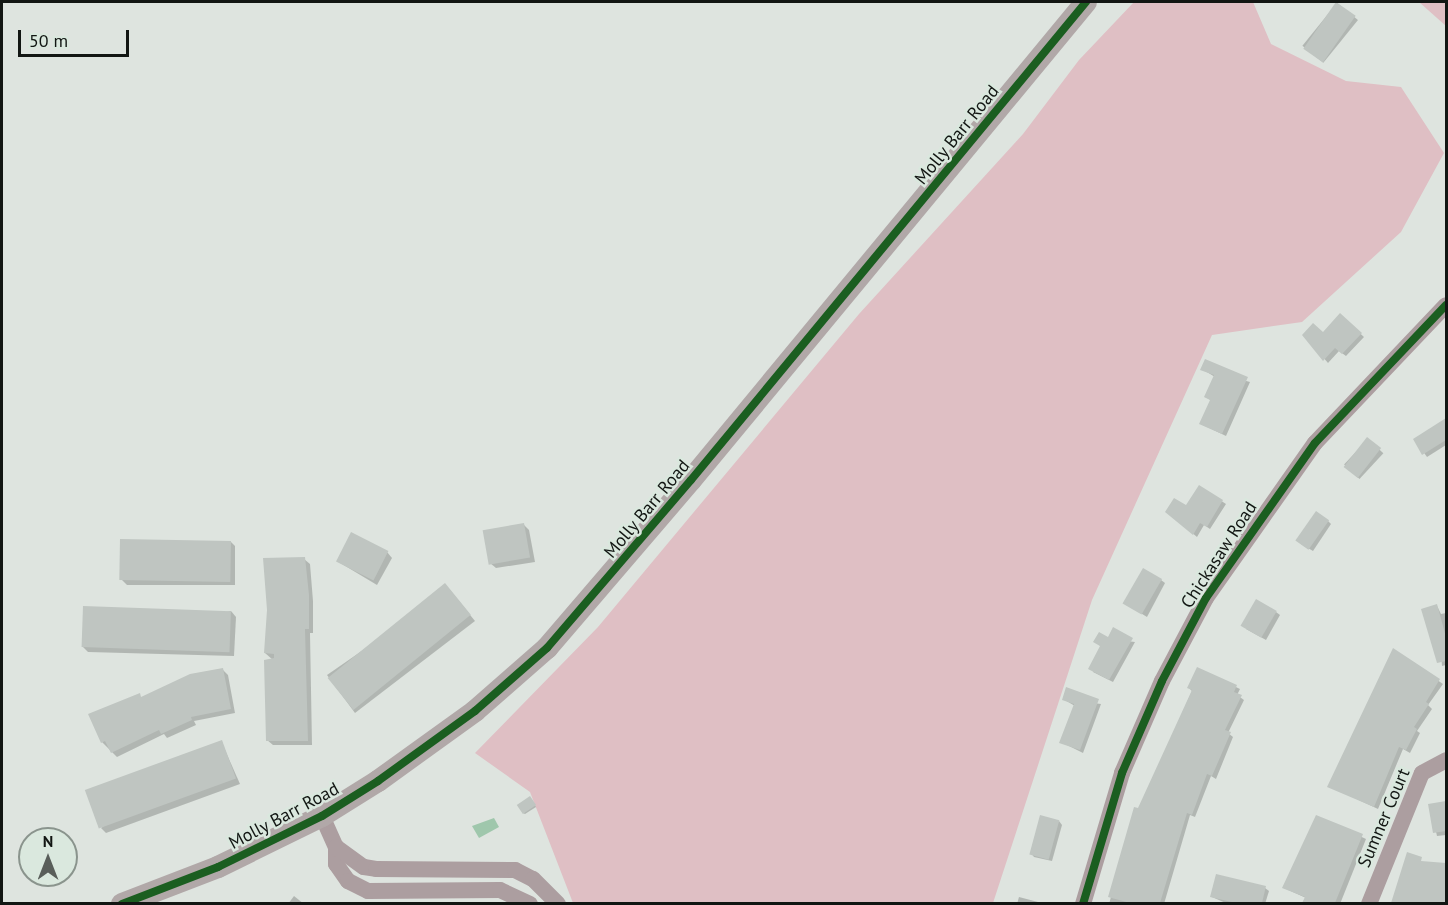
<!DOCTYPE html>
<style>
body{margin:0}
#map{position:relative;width:1448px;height:905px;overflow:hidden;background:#dee4df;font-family:"PT Sans",sans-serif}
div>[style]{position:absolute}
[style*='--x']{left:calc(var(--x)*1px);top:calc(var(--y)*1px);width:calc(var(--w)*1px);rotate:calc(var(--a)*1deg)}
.forest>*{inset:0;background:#dfbfc4}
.water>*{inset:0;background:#9fc7ac}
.shadow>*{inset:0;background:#0003;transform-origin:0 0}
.building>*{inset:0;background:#bfc5c1;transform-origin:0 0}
.minor>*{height:16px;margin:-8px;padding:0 8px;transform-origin:8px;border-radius:8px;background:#ac9ea0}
.secondary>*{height:22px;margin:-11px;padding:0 11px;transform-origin:11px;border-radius:11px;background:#b1a8a8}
.cycleway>*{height:8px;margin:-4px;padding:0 4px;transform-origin:4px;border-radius:4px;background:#1b5e20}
span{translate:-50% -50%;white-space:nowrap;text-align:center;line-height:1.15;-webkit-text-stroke:5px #dae8de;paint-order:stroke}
.street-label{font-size:18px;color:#121613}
.frame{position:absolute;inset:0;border:3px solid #121613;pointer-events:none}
.north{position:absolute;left:18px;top:827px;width:60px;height:60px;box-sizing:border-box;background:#dae8de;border:2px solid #8a948d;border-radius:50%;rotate:0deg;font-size:16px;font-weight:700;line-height:24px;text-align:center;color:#121613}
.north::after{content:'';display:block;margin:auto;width:21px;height:27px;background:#595e5a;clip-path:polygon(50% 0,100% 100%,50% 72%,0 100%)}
.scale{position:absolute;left:18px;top:30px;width:111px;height:27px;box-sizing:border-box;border:3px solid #121613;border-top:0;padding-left:8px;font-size:18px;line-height:21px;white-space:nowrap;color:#121613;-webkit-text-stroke:4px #dae8de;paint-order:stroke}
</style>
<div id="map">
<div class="forest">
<i style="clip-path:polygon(1134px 2px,1253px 2px,1271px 44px,1346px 81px,1401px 87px,1444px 153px,1401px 232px,1302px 322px,1212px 335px,1092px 600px,993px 903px,573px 903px,530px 792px,475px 753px,598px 627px,859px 314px,1023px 134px,1079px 60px)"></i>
<i style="clip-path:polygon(1419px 2px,1446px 2px,1446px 26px)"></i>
</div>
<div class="water">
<i style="clip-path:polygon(494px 818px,499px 827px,479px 838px,472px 826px)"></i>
</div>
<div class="shadow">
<i style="left:1337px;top:3px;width:27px;height:55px;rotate:39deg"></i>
<i style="clip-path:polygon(1340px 315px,1364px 337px,1346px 356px,1339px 351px,1328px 363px,1304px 335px,1323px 334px)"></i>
<i style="clip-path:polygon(1202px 369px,1250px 382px,1226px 436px,1201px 424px,1212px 401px,1206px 397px,1215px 377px)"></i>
<i style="clip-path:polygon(1446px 420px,1446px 445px,1427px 457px,1415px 440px)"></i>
<i style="left:1368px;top:439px;width:21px;height:35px;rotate:43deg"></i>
<i style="clip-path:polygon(1200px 487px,1226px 504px,1210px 529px,1204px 525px,1197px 537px,1171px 515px,1187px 507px)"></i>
<i style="clip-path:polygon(1328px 521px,1331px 524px,1313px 551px,1301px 544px)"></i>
<i style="clip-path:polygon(524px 525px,529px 530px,535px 562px,496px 568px,490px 563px)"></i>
<i style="clip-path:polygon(230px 541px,235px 546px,235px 585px,127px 585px,122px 580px)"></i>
<i style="clip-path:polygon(387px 552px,392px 558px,377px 585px,337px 561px)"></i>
<i style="clip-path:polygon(304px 559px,310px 564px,313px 601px,313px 633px,310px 633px,312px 745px,273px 745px,267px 740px,273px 660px,265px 653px)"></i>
<i style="clip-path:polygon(1161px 580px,1165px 583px,1147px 617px,1126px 604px)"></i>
<i style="clip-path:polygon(450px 590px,475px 621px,355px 713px,327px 675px)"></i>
<i style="clip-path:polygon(1437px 606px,1441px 614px,1446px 613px,1446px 665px,1442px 666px)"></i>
<i style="clip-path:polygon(231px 611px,236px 617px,234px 656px,88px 652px,83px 647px)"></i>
<i style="clip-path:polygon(1276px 612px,1280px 615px,1266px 640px,1246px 629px)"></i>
<i style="clip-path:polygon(1109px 639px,1135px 642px,1113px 682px,1093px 672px,1102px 647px,1095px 642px)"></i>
<i style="clip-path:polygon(1393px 650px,1443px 684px,1428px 705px,1432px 709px,1417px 731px,1420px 733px,1410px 753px,1403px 749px,1378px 809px,1329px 786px)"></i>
<i style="clip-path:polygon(1198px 669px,1240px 689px,1237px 695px,1244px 700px,1228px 733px,1233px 737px,1216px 779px,1211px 776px,1195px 817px,1190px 815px,1164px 904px,1109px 904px,1136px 809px,1139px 810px,1192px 691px,1189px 688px)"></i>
<i style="clip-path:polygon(223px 670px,228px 675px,235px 713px,194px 721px,196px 725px,167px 738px,164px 734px,117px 757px,102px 742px,142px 698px)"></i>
<i style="clip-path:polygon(1063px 699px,1101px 704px,1083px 753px,1061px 742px,1075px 706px)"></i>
<i style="clip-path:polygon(221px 741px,240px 784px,106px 833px,101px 828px)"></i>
<i style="clip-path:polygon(531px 799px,536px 807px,525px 814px,523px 813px)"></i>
<i style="clip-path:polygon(1446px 803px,1446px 835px,1437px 836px,1430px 806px)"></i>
<i style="clip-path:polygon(1317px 816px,1366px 839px,1340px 904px,1304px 904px,1306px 898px,1284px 888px)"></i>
<i style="clip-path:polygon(1059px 821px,1062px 825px,1052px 861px,1034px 857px,1031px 853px)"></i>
<i style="clip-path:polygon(1433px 863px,1446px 865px,1446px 904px,1430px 904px)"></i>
<i style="clip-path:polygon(1265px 888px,1269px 891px,1265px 904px,1228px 904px,1212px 897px)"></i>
<i style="clip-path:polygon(294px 896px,304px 904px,288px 904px)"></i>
<i style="clip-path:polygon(1019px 897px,1038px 902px,1040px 904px,1017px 904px)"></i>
</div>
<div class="building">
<i style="left:1336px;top:2px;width:24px;height:57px;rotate:35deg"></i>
<i style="clip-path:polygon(1340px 313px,1362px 333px,1342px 354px,1335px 348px,1323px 361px,1302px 335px,1313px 323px,1323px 332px)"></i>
<i style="clip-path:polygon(1205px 359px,1248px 377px,1222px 434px,1199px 424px,1210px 400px,1204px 397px,1214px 375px,1200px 370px)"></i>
<i style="clip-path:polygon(1446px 418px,1446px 440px,1422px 455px,1413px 439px)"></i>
<i style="left:1367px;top:437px;width:18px;height:38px;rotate:38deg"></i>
<i style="clip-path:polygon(1199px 485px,1223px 500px,1207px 527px,1200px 523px,1193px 535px,1165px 512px,1174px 498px,1186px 505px)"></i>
<i style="left:1316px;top:511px;width:16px;height:36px;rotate:35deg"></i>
<i style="left:524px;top:523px;width:35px;height:42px;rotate:80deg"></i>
<i style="left:351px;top:532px;width:42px;height:33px;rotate:27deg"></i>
<i style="left:120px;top:539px;width:111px;height:41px;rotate:1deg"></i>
<i style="clip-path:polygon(305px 557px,309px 595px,309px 629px,305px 629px,308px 741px,266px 741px,264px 660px,274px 658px,274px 654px,264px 653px,267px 610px,263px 558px)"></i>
<i style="left:1143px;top:568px;width:22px;height:41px;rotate:30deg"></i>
<i style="left:445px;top:583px;width:41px;height:151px;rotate:51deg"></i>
<i style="left:1256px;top:599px;width:24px;height:31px;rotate:30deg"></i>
<i style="clip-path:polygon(1437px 604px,1446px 637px,1446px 661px,1437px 663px,1421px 609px)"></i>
<i style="left:83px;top:606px;width:148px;height:41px;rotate:2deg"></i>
<i style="clip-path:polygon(1113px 627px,1133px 638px,1109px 680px,1088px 669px,1100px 646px,1093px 642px,1099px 632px,1108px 637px)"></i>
<i style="clip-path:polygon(1393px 648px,1440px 679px,1426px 702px,1429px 704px,1414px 727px,1417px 729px,1406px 750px,1399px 747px,1374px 807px,1327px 787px)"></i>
<i style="clip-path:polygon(1197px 667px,1237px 685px,1234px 692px,1242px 695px,1225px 730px,1231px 732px,1212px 776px,1207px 774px,1192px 815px,1187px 813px,1160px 903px,1130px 903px,1108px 897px,1134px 807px,1138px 808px,1192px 690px,1187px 688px)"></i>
<i style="clip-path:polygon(223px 668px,231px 709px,191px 717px,192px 720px,161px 734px,159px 730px,111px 753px,105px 741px,101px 743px,88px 714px,140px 693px,141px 697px,190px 674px)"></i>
<i style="clip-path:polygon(1066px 687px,1099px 699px,1080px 750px,1059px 743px,1074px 704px,1062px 700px)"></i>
<i style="left:222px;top:740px;width:41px;height:146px;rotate:70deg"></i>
<i style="left:530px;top:796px;width:11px;height:16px;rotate:56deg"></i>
<i style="clip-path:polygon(1446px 801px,1446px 831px,1433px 833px,1428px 804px)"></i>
<i style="left:1040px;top:815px;width:20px;height:41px;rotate:15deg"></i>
<i style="clip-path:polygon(1316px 815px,1363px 834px,1335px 903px,1302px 903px,1305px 897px,1282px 888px)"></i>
<i style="clip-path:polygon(1407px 852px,1422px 857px,1421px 861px,1446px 863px,1445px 903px,1391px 903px)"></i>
<i style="clip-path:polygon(1216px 874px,1266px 886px,1262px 903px,1236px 903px,1210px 897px)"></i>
</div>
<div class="minor">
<i style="--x:322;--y:816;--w:34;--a:66"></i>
<i style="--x:336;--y:847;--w:17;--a:90"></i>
<i style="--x:336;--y:864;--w:21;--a:55"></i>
<i style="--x:348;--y:881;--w:22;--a:27"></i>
<i style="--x:368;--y:891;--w:132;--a:-0.4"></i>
<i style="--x:500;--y:890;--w:33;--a:25"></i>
<i style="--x:336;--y:847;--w:34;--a:36"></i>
<i style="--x:364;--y:867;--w:12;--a:9"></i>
<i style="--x:376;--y:869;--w:139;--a:0.4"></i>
<i style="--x:515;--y:870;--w:20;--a:27"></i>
<i style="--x:533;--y:879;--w:35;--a:45"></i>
<i style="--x:1083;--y:904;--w:137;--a:-73.4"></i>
<i style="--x:1122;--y:773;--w:100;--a:-66.5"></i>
<i style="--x:1162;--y:681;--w:94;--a:-62.1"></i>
<i style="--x:1206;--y:598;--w:189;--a:-54.9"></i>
<i style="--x:1315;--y:443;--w:190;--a:-46.5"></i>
<i style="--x:1369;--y:904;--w:141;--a:-68"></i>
<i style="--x:1422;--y:773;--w:27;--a:-28"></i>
</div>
<div class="secondary">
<i style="--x:122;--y:904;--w:103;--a:-21.1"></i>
<i style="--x:218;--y:867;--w:116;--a:-26.1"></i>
<i style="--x:322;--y:816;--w:66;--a:-32"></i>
<i style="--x:378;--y:781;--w:120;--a:-35.8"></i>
<i style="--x:475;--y:711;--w:96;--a:-41.2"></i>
<i style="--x:547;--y:648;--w:221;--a:-49.4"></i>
<i style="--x:691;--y:480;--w:620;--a:-50.43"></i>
</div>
<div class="cycleway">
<i style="--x:122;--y:904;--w:103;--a:-21.1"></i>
<i style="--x:218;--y:867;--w:116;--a:-26.1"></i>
<i style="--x:322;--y:816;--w:66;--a:-32"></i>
<i style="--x:378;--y:781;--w:120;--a:-35.8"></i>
<i style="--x:475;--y:711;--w:96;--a:-41.2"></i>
<i style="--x:547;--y:648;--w:221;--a:-49.4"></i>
<i style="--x:691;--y:480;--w:620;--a:-50.43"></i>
<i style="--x:1083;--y:904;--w:137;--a:-73.4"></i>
<i style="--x:1122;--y:773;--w:100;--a:-66.5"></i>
<i style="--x:1162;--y:681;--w:94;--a:-62.1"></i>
<i style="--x:1206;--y:598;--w:189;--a:-54.9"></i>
<i style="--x:1315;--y:443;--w:190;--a:-46.5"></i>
</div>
<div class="street-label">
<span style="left:957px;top:135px;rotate:-51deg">Molly Barr Road</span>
<span style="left:647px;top:509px;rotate:-50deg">Molly Barr Road</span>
<span style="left:1219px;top:555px;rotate:-57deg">Chickasaw Road</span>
<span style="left:284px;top:816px;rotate:-28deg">Molly Barr Road</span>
<span style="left:1384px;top:818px;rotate:-67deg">Sumner Court</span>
</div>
<div class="frame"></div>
<div class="north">N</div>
<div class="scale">50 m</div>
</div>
